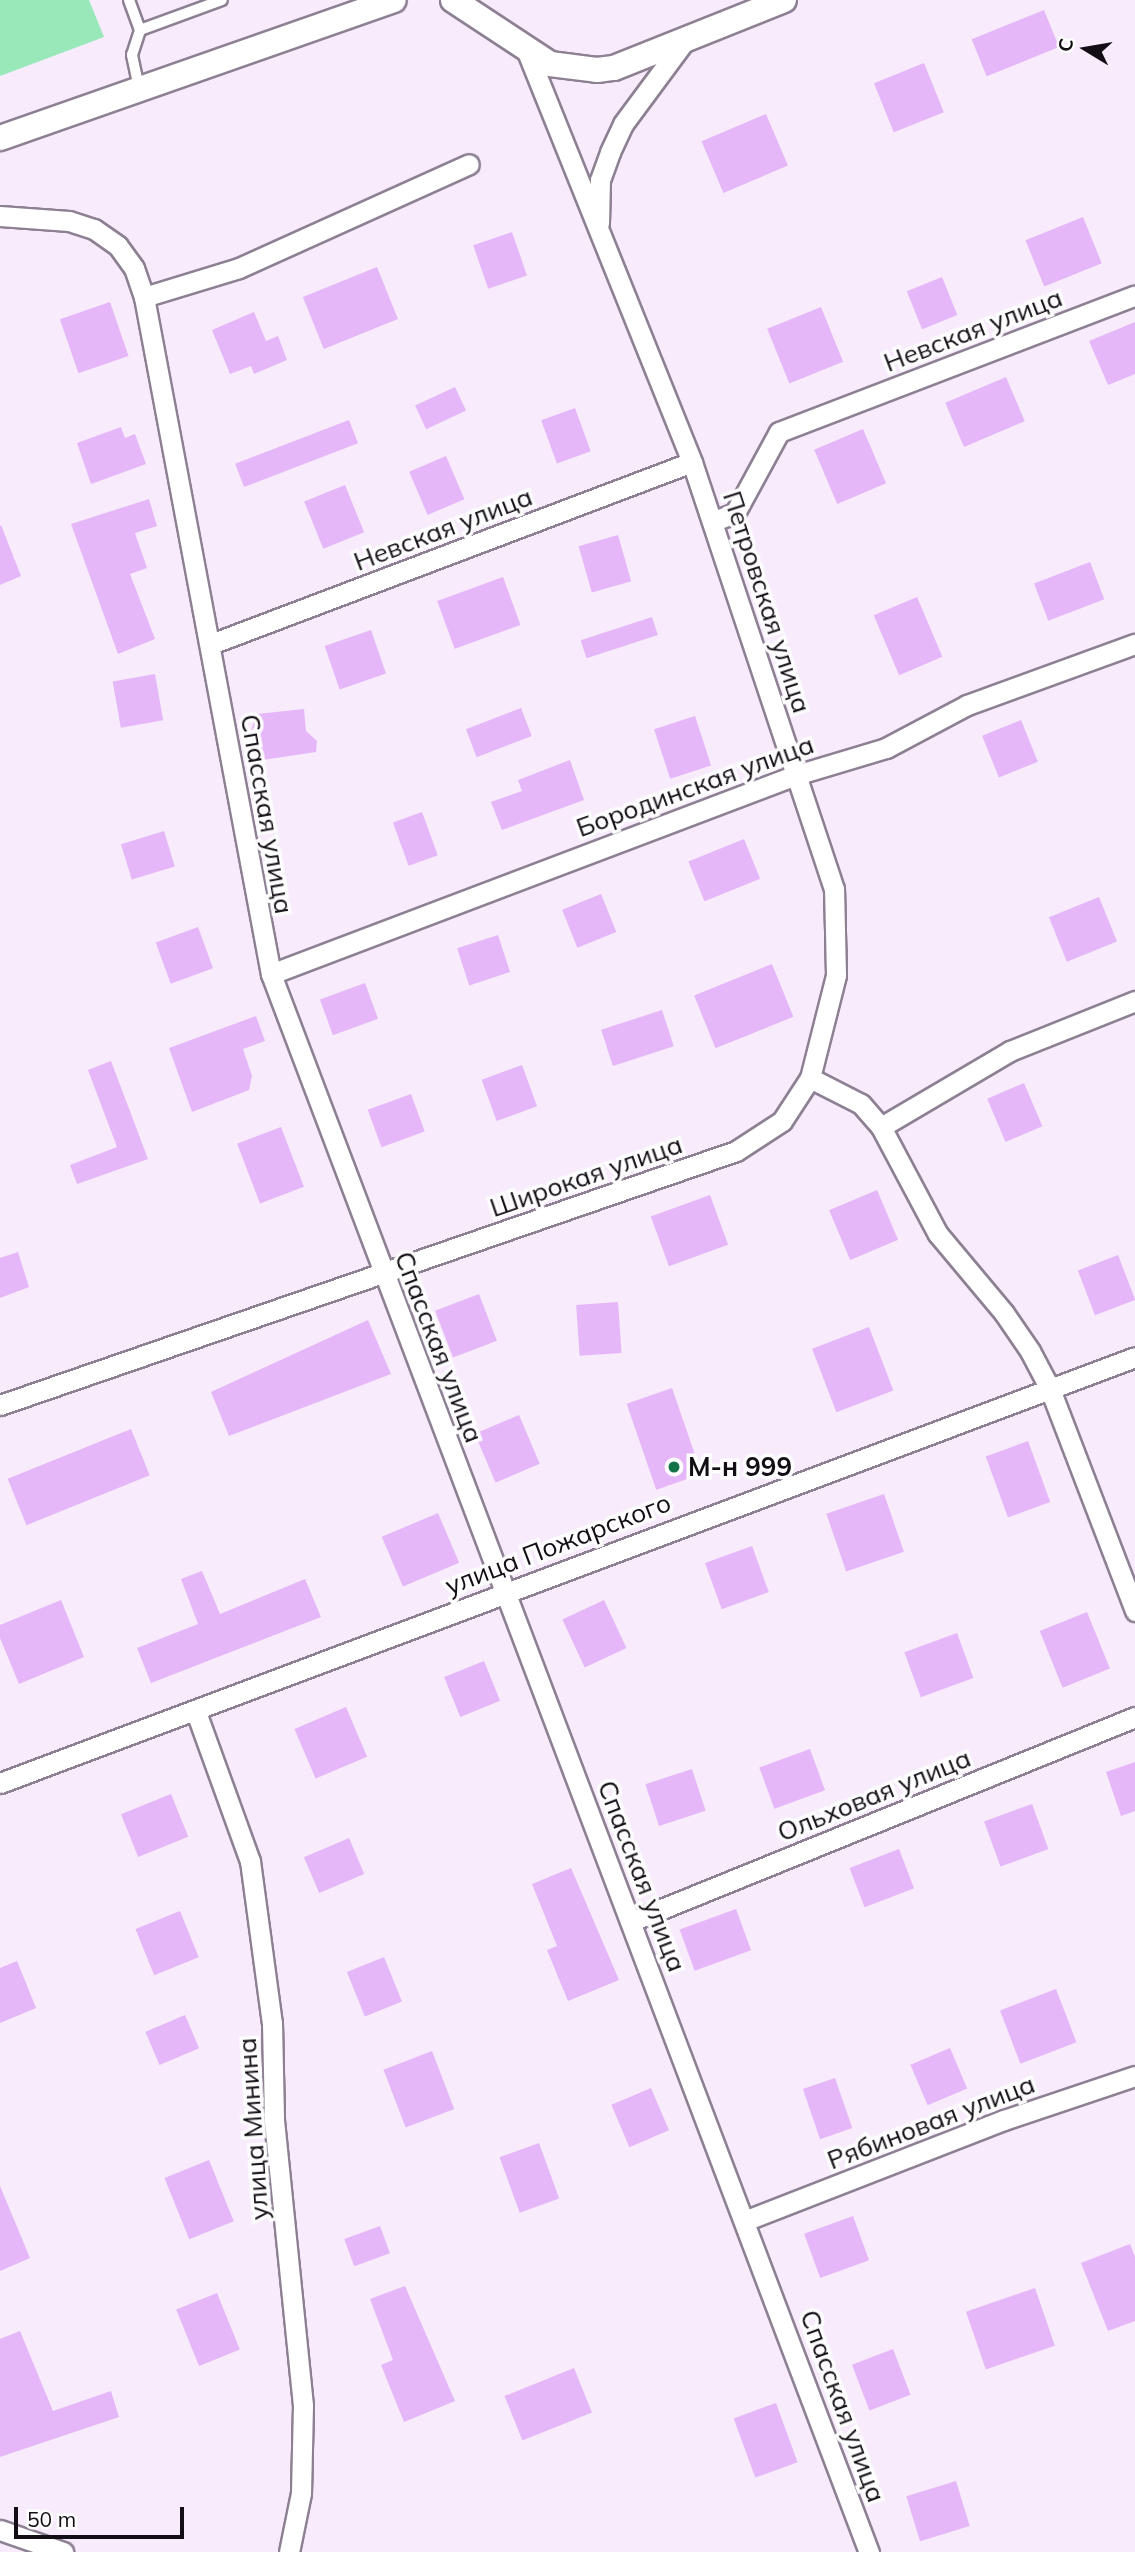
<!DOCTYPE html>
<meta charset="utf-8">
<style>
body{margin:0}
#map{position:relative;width:1135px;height:2552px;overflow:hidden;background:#f7ebfc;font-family:Mulish,sans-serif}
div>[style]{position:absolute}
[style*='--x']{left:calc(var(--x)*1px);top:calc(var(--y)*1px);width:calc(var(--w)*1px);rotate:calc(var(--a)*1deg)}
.green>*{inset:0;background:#98e8ba}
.building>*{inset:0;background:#e5b7f9;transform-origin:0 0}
.roads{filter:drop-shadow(2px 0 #8d8093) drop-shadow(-2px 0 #8d8093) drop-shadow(0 2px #8d8093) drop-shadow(0 -2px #8d8093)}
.service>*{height:10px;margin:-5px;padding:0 5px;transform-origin:5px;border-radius:5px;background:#fff}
.minor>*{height:19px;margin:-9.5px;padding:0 9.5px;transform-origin:9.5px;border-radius:9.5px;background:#fff}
.tertiary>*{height:24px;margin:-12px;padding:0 12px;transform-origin:12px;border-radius:12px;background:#fff}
.dots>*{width:19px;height:19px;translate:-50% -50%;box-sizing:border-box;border:4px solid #fdfdfd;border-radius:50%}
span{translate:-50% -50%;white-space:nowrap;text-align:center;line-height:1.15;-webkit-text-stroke:7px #fdfdfd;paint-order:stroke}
.street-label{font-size:26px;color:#130e15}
.poi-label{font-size:26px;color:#130e15;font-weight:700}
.left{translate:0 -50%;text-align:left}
.north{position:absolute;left:1051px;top:14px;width:70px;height:70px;-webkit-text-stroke:5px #fdfdfd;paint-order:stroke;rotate:281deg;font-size:19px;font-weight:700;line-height:28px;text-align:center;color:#130e15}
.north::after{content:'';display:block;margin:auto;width:24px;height:32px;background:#130e15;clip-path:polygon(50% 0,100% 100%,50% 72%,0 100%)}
.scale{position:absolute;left:14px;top:2507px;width:170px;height:32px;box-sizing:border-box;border:4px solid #130e15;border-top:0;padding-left:9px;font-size:21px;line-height:24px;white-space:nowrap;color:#130e15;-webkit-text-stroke:5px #fdfdfd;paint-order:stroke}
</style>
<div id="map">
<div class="green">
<i style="clip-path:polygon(0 0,89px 0,104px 37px,0 76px)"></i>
</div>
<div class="building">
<i style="left:1044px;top:10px;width:40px;height:78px;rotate:68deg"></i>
<i style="left:924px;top:63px;width:53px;height:54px;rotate:68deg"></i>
<i style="left:766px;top:114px;width:56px;height:70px;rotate:67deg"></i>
<i style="left:1083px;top:217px;width:50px;height:62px;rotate:68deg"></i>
<i style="left:512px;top:232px;width:46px;height:41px;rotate:71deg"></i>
<i style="left:377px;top:267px;width:56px;height:80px;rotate:68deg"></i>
<i style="left:942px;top:277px;width:41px;height:38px;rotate:68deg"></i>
<i style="left:110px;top:302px;width:57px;height:53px;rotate:71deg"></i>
<i style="left:821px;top:307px;width:59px;height:58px;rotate:68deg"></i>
<i style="clip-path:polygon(254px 312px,266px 341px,278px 336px,287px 360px,254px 374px,251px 366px,230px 374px,212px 330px)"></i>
<i style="clip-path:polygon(1135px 322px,1135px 374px,1108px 385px,1089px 341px)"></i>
<i style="left:1006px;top:377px;width:48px;height:66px;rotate:67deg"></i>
<i style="left:455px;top:387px;width:26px;height:44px;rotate:65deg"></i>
<i style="left:575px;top:408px;width:46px;height:36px;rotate:70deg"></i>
<i style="left:349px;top:420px;width:25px;height:122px;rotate:69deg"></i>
<i style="clip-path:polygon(121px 427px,125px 438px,135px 434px,146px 464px,91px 484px,77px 443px)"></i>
<i style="left:863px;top:429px;width:59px;height:53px;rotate:67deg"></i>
<i style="left:446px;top:456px;width:47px;height:40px;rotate:67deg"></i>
<i style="left:345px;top:485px;width:51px;height:44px;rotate:68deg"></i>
<i style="clip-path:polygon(149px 499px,157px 526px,135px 533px,147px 568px,130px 574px,155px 639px,118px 654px,71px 524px)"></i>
<i style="clip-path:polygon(1px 525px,21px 576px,0 585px,0 526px)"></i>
<i style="left:618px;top:535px;width:48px;height:41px;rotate:74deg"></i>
<i style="left:1090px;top:562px;width:40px;height:60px;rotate:69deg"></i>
<i style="left:503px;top:577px;width:51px;height:70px;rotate:70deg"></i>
<i style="left:917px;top:597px;width:65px;height:47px;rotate:67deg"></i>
<i style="left:652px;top:617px;width:19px;height:75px;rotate:72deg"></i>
<i style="left:371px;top:630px;width:46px;height:49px;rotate:71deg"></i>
<i style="left:155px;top:674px;width:47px;height:43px;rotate:80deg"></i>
<i style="left:521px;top:708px;width:30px;height:59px;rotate:69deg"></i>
<i style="clip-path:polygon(304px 709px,306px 731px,317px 741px,316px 752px,262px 760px,260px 738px,250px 733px,257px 714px)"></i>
<i style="left:695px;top:716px;width:52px;height:43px;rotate:72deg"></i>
<i style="left:1021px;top:720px;width:45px;height:42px;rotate:68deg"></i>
<i style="clip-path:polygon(570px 760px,584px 800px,502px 830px,491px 802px,522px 791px,518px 780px)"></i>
<i style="left:422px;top:812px;width:46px;height:31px;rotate:70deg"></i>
<i style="left:164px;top:831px;width:37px;height:45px;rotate:73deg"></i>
<i style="left:744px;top:839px;width:43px;height:60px;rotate:68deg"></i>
<i style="left:601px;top:894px;width:41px;height:42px;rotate:68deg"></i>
<i style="left:1099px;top:897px;width:48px;height:54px;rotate:68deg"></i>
<i style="left:198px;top:927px;width:44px;height:45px;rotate:70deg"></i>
<i style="left:498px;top:935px;width:39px;height:43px;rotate:72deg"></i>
<i style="left:772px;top:964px;width:57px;height:84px;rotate:68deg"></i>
<i style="left:365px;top:983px;width:38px;height:48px;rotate:70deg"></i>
<i style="left:662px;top:1010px;width:38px;height:64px;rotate:72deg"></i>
<i style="clip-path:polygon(256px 1016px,265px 1041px,243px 1049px,252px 1076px,249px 1090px,192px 1112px,169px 1048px)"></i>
<i style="clip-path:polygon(111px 1061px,148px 1159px,77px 1184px,70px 1165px,117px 1147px,88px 1070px)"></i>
<i style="left:522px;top:1065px;width:44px;height:43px;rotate:70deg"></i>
<i style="left:1024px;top:1083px;width:47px;height:40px;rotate:67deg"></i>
<i style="left:411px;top:1094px;width:40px;height:46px;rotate:70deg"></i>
<i style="left:281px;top:1127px;width:64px;height:47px;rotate:69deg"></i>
<i style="left:877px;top:1190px;width:54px;height:52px;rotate:67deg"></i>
<i style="left:710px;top:1195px;width:53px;height:63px;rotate:70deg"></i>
<i style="clip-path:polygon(18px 1252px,29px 1287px,0 1298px,0 1258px)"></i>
<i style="left:1118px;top:1255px;width:48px;height:43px;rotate:69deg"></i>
<i style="left:479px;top:1294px;width:50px;height:47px;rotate:69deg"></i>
<i style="left:618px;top:1302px;width:51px;height:42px;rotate:86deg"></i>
<i style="clip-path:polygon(368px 1320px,391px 1374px,229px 1436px,211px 1392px)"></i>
<i style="left:869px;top:1327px;width:68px;height:61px;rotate:69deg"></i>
<i style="left:672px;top:1388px;width:91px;height:48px;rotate:71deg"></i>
<i style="left:519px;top:1415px;width:53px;height:48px;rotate:67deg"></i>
<i style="left:131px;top:1429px;width:50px;height:133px;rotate:68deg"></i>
<i style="left:1028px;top:1441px;width:65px;height:45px;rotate:70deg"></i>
<i style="left:884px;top:1494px;width:61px;height:61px;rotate:71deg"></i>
<i style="left:438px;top:1513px;width:54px;height:61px;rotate:67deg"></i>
<i style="left:752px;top:1546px;width:49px;height:50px;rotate:70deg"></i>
<i style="clip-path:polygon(202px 1571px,220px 1614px,305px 1579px,321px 1617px,151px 1683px,137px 1648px,198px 1624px,181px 1579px)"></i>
<i style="clip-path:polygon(61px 1600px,84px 1657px,19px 1684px,0 1638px,0 1625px)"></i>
<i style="left:604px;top:1600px;width:53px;height:46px;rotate:65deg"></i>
<i style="left:1087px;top:1612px;width:61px;height:51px;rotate:68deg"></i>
<i style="left:957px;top:1633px;width:48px;height:56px;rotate:70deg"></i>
<i style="left:484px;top:1661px;width:43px;height:43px;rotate:68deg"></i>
<i style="left:346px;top:1707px;width:54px;height:56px;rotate:67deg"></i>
<i style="left:810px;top:1749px;width:44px;height:54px;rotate:70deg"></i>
<i style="clip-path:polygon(1135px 1762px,1135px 1811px,1121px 1816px,1106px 1772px)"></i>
<i style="left:692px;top:1769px;width:44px;height:49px;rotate:72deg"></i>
<i style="left:171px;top:1794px;width:46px;height:54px;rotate:68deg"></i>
<i style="left:1032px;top:1804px;width:48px;height:51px;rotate:70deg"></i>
<i style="left:349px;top:1838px;width:39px;height:49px;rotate:67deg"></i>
<i style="left:899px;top:1849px;width:42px;height:53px;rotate:69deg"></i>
<i style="clip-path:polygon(571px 1868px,619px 1980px,568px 2001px,547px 1950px,557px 1946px,532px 1884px)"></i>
<i style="left:736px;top:1909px;width:44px;height:60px;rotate:70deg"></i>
<i style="left:180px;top:1911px;width:50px;height:48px;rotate:68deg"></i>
<i style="left:384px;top:1957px;width:48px;height:40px;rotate:68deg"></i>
<i style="clip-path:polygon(17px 1961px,36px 2008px,0 2023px,0 1968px)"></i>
<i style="left:1056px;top:1989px;width:57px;height:60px;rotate:69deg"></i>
<i style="left:185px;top:2015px;width:36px;height:43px;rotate:67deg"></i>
<i style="left:950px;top:2048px;width:44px;height:43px;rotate:67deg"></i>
<i style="left:432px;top:2051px;width:62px;height:52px;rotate:69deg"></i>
<i style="left:835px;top:2078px;width:53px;height:34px;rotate:71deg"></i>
<i style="left:651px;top:2088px;width:46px;height:43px;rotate:67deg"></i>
<i style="left:539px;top:2143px;width:59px;height:42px;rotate:70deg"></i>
<i style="left:209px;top:2160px;width:66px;height:48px;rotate:68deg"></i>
<i style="clip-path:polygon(0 2186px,30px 2258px,0 2271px)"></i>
<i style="left:853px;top:2216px;width:47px;height:52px;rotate:70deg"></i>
<i style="left:380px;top:2226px;width:29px;height:38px;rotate:70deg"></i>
<i style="clip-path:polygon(1130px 2244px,1135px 2257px,1135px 2321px,1108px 2331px,1081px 2263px)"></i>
<i style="clip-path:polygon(405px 2286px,455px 2401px,404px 2422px,381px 2365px,393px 2360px,370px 2299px)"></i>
<i style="left:1035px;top:2288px;width:61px;height:73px;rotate:71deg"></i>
<i style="left:217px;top:2293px;width:61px;height:44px;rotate:68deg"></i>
<i style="clip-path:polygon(20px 2331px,53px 2411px,111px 2391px,119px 2417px,0 2457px,0 2339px)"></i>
<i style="left:893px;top:2349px;width:49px;height:44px;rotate:69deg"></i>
<i style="left:574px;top:2368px;width:48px;height:75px;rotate:68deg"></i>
<i style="left:776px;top:2403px;width:63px;height:45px;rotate:70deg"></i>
<i style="left:956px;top:2481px;width:47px;height:52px;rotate:73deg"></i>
</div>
<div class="roads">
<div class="service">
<i style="--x:129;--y:0;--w:32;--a:70"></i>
<i style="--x:139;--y:88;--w:34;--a:-102"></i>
<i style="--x:132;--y:55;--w:26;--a:-72"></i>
<i style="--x:140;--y:30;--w:87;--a:-20.1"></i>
</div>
<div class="minor">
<i style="--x:0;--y:216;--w:69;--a:4.1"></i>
<i style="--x:69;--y:221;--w:26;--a:18"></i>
<i style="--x:94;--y:229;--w:29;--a:35"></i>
<i style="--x:118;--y:246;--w:27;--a:54"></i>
<i style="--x:134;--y:268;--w:31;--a:71"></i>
<i style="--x:144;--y:297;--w:689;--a:79.38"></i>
<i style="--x:271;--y:974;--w:1688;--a:69.25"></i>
<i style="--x:599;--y:223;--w:43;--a:-88.7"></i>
<i style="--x:600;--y:180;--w:30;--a:-70"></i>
<i style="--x:610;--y:152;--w:31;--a:-65"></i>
<i style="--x:623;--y:124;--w:106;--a:-53.5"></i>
<i style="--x:144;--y:297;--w:99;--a:-17"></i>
<i style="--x:239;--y:268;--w:252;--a:-24.3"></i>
<i style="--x:714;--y:521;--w:22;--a:-21"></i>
<i style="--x:735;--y:513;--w:92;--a:-61.5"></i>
<i style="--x:779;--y:432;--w:381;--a:-21"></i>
<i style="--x:211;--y:644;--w:514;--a:-20.73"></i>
<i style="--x:271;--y:974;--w:561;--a:-20.76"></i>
<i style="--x:796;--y:775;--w:94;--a:-16.7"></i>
<i style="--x:886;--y:748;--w:92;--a:-28"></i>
<i style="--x:967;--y:705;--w:179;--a:-20"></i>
<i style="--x:810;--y:1078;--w:57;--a:27"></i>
<i style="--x:861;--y:1104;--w:30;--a:49"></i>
<i style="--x:881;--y:1127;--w:121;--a:62"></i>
<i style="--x:938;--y:1234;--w:103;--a:50.1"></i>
<i style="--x:1004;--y:1313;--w:46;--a:55.6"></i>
<i style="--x:1030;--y:1351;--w:43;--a:62.2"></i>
<i style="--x:1050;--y:1389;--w:238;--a:69"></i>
<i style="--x:881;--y:1127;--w:150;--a:-30.5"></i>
<i style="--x:1010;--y:1051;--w:135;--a:-21.8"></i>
<i style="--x:0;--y:1405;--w:779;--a:-19.04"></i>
<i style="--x:736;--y:1151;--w:55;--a:-33.1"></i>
<i style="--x:782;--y:1121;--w:51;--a:-56.9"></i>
<i style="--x:810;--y:1078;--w:106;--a:-75.8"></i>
<i style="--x:836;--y:975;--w:86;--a:-91.3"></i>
<i style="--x:834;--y:889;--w:450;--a:-108.4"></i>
<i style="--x:692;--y:462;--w:443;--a:-111.9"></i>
<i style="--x:196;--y:1712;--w:158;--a:70.1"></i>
<i style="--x:250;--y:1861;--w:163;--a:82.3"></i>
<i style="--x:272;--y:2023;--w:97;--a:88.8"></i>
<i style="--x:274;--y:2120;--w:286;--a:84.2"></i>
<i style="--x:303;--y:2405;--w:88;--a:91.3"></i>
<i style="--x:301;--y:2493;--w:60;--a:101.5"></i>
<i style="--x:0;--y:1783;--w:1212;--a:-20.57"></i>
<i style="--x:632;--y:1921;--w:543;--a:-22.08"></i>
<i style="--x:747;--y:2220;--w:276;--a:-21.3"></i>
<i style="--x:1004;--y:2120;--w:138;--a:-18.6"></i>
<i style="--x:0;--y:2530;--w:67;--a:19.2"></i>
</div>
<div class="tertiary">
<i style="--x:453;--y:0;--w:116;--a:33.4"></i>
<i style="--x:550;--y:64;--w:47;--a:7.3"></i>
<i style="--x:597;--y:70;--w:17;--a:-7"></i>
<i style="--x:614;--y:68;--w:183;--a:-21.8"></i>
<i style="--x:0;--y:138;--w:417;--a:-19.3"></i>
</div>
</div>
<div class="dots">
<i style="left:674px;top:1467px;background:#137248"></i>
</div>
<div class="street-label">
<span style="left:973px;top:330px;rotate:-21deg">Невская улица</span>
<span style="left:443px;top:529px;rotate:-21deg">Невская улица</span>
<span style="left:767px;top:602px;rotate:72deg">Петровская улица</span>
<span style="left:695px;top:786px;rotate:-20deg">Бородинская улица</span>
<span style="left:267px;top:814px;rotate:80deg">Спасская улица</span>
<span style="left:586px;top:1176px;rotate:-19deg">Широкая улица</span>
<span style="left:439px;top:1347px;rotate:69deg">Спасская улица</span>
<span style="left:558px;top:1544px;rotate:-21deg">улица Пожарского</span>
<span style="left:874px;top:1795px;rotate:-22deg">Ольховая улица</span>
<span style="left:642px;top:1876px;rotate:69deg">Спасская улица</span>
<span style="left:931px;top:2122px;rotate:-21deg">Рябиновая улица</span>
<span style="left:253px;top:2129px;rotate:-94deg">улица Минина</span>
<span style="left:843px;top:2406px;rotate:70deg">Спасская улица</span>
</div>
<div class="poi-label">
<span class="left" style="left:688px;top:1467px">М-н 999</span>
</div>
<div class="north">С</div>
<div class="scale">50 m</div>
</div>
